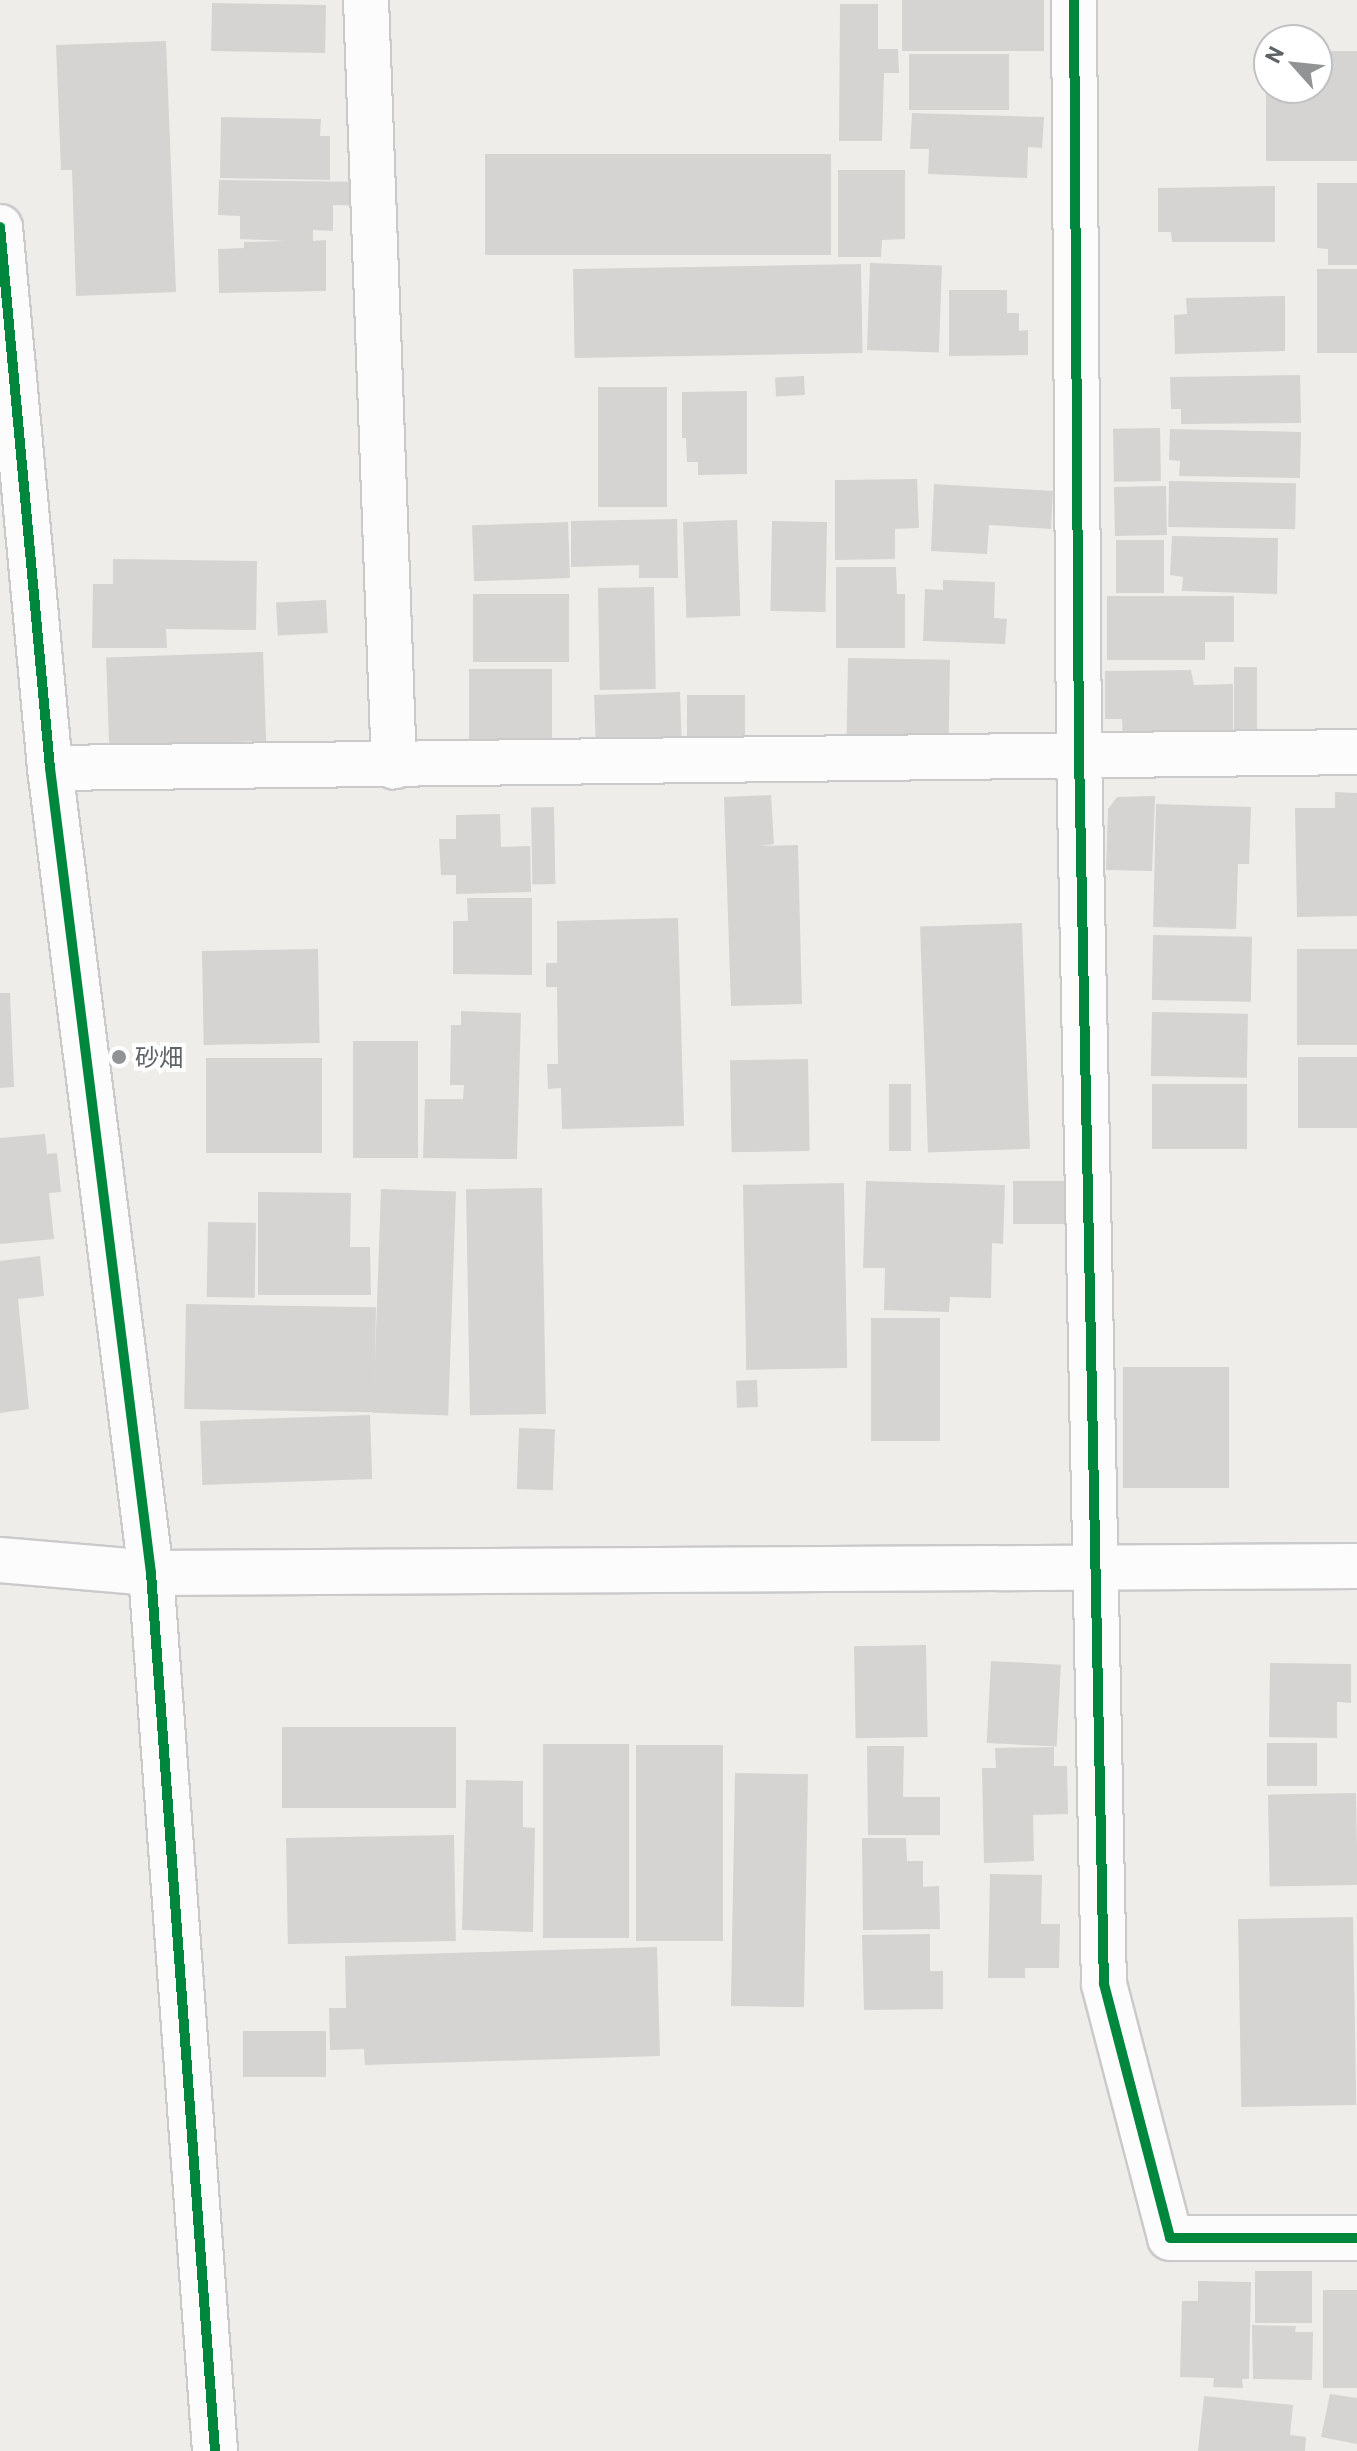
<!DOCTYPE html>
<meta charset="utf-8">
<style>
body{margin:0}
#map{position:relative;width:1357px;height:2451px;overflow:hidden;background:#efede9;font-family:Barlow,"Noto Sans JP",sans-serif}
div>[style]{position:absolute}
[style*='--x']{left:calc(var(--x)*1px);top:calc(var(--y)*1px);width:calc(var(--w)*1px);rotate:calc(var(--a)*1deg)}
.building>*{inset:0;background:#d5d4d2;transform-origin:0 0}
.roads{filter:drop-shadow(2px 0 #cacaca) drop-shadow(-2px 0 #cacaca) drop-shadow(0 2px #cacaca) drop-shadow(0 -2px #cacaca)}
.minor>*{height:44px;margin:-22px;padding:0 22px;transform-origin:22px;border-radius:22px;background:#fdfcfc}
.cycleway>*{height:10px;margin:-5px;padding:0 5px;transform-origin:5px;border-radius:5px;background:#00873e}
.dots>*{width:22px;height:22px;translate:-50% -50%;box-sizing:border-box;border:4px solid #fff;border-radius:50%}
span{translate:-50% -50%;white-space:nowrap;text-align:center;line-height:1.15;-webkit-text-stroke:8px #fff;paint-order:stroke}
.poi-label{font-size:24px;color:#5e6368}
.left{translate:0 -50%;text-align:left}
.north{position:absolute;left:1253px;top:24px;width:80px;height:80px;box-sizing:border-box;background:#fff;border:2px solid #bfc1c3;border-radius:50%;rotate:297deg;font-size:22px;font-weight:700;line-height:32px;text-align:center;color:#5e6368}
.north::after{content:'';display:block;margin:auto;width:28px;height:36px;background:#919395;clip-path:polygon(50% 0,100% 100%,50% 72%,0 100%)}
</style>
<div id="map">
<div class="building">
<i style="left:902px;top:0;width:142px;height:51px"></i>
<i style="left:212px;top:3px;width:114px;height:48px;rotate:1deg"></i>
<i style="clip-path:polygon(840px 4px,878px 4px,878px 49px,898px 49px,899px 73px,884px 73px,882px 141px,839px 141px)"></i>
<i style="clip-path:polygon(166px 41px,176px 292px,76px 296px,72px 170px,61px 170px,56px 45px)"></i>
<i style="clip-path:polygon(1266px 51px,1269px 88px,1317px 88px,1317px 51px,1357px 51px,1357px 161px,1266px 161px)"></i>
<i style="left:909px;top:54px;width:100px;height:56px"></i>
<i style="clip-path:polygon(912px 113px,1044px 117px,1042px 148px,1028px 147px,1027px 178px,928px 174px,929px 149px,910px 149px)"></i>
<i style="clip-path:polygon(221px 117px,321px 119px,320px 136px,330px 136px,330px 180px,220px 178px)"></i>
<i style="left:831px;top:154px;width:101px;height:346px;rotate:90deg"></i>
<i style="clip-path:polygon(838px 170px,905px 170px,905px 239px,882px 240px,881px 257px,838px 257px)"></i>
<i style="clip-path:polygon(219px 180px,370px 182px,370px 206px,333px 205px,333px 231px,313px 230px,313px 241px,326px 240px,326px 291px,219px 293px,218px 249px,244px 248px,244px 242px,286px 241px,240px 239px,240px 216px,218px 215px)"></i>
<i style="clip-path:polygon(1317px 183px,1357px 183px,1357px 265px,1328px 265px,1328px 249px,1317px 248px)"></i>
<i style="clip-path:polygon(1275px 186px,1275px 242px,1172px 242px,1171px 232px,1158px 232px,1158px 188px)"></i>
<i style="left:870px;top:263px;width:72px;height:87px;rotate:2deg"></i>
<i style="left:861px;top:264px;width:89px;height:288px;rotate:89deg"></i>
<i style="left:1357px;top:269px;width:84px;height:40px;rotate:90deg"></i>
<i style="clip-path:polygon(949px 290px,1007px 290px,1007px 313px,1019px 313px,1019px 331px,1028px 330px,1028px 355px,949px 356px)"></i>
<i style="clip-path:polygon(1285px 296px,1285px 351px,1175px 354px,1174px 315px,1187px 314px,1186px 298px)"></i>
<i style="clip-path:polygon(1300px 375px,1301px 423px,1181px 424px,1181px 409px,1171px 409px,1170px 377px)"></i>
<i style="left:804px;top:376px;width:19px;height:29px;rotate:87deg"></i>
<i style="left:598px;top:387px;width:69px;height:120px"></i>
<i style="clip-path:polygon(747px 391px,747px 474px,698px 475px,698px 462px,687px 462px,686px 438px,682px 438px,682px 392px)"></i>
<i style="left:1160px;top:428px;width:53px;height:47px;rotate:89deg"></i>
<i style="clip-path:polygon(1170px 429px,1301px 432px,1300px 478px,1179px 476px,1180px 461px,1169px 460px)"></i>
<i style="clip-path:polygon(917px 479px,919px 528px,895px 529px,895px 559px,835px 560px,835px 480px)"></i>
<i style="left:1169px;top:481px;width:127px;height:46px;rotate:1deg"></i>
<i style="clip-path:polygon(934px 484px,1053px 491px,1051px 529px,989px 525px,987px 554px,931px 551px)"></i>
<i style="left:1166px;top:486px;width:49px;height:52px;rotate:89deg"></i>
<i style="clip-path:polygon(677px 519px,678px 578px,639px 578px,639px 565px,571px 567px,571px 521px)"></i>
<i style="left:737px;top:520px;width:96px;height:54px;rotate:88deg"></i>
<i style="left:772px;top:521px;width:55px;height:90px;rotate:1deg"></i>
<i style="left:568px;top:522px;width:56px;height:96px;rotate:88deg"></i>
<i style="clip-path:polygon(1172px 536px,1278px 538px,1277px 594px,1182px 591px,1183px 577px,1170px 575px)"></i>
<i style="left:1116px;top:540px;width:48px;height:53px"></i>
<i style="clip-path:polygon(113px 559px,257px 561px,256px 630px,166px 629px,167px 648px,92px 648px,93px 584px,113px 584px)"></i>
<i style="clip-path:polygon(836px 567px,896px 567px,897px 594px,905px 594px,905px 648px,836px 648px)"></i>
<i style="clip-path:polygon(943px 580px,995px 582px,994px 618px,1007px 619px,1005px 644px,923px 641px,925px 589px,943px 590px)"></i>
<i style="left:654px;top:587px;width:102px;height:56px;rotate:89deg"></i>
<i style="left:569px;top:594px;width:68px;height:96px;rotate:90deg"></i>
<i style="clip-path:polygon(1107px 596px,1234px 596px,1234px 642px,1205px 642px,1205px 660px,1107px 660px)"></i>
<i style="left:326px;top:600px;width:33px;height:50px;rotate:87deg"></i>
<i style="left:263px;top:652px;width:89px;height:157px;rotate:88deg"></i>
<i style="left:848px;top:658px;width:102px;height:81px;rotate:1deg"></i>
<i style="left:1234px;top:667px;width:23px;height:74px"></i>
<i style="left:469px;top:669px;width:83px;height:73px"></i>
<i style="clip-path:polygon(1191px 670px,1194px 685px,1233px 684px,1233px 740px,1123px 741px,1122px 719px,1105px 719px,1105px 671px)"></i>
<i style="left:680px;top:692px;width:53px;height:86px;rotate:88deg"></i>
<i style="left:687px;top:695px;width:58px;height:52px"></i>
<i style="clip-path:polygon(1335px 792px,1357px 793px,1357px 916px,1297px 917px,1295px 808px,1335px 808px)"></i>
<i style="clip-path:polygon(771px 795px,774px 844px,761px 846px,798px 845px,802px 1004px,731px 1006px,724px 797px)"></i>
<i style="clip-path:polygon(1155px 796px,1152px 871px,1106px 870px,1108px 809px,1117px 797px)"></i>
<i style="clip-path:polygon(1156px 804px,1251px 807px,1249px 864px,1238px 864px,1236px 929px,1153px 927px)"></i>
<i style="left:554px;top:807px;width:77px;height:23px;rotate:89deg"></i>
<i style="clip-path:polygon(500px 814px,501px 847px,530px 846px,531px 892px,456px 894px,456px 875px,441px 875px,439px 839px,456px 839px,456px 815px)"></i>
<i style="clip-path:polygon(467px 898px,532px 898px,532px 975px,453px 974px,453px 921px,468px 921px)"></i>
<i style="clip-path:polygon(678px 918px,684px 1126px,562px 1129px,561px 1088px,548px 1089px,547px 1064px,558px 1064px,557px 987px,546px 987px,546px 963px,557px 963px,557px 921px)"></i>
<i style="left:1022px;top:923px;width:226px;height:102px;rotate:88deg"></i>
<i style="left:1153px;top:935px;width:99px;height:65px;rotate:1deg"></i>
<i style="left:318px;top:949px;width:94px;height:116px;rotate:89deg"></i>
<i style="left:1297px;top:949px;width:60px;height:96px"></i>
<i style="clip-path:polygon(0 993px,10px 993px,14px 1087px,0 1088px)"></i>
<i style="clip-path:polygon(461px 1011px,521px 1013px,517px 1159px,423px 1158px,425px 1099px,463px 1099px,464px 1085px,450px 1085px,451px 1025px,461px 1025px)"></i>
<i style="left:1152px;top:1012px;width:96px;height:64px;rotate:1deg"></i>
<i style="left:418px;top:1041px;width:117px;height:65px;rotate:90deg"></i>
<i style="left:1298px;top:1057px;width:59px;height:71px"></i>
<i style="left:322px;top:1058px;width:95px;height:116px;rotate:90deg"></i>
<i style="left:808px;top:1059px;width:92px;height:78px;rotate:89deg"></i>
<i style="left:889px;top:1084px;width:22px;height:67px"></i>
<i style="left:1152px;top:1084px;width:95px;height:65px"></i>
<i style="clip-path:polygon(45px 1134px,47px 1154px,57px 1153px,61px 1192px,49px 1193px,54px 1239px,0 1244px,0 1138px)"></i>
<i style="clip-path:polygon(866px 1181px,1005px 1185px,1003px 1244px,992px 1243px,991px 1298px,950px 1297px,949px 1312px,884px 1310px,885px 1268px,863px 1268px)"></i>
<i style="left:1064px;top:1181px;width:43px;height:51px;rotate:90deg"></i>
<i style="left:844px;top:1183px;width:185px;height:101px;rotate:89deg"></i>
<i style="left:542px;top:1188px;width:226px;height:76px;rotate:89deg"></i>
<i style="left:381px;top:1189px;width:75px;height:224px;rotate:2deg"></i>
<i style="clip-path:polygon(258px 1192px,351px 1193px,350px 1247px,370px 1247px,371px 1295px,258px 1295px)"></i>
<i style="left:208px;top:1222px;width:48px;height:75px;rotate:1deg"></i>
<i style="clip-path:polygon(40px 1256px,44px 1296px,18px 1299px,29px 1409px,0 1413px,0 1261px)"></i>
<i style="left:186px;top:1304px;width:190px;height:105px;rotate:1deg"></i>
<i style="left:871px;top:1318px;width:69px;height:123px"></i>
<i style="left:1123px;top:1367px;width:106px;height:121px"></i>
<i style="left:757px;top:1380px;width:27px;height:21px;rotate:88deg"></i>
<i style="left:370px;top:1415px;width:64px;height:170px;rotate:88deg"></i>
<i style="left:519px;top:1428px;width:36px;height:61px;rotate:2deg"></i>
<i style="left:926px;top:1645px;width:92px;height:72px;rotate:89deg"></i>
<i style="left:991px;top:1661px;width:70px;height:82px;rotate:3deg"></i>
<i style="clip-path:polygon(1270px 1663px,1351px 1664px,1351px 1703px,1337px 1702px,1337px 1738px,1269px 1737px)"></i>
<i style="left:282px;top:1727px;width:174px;height:81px"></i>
<i style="left:1267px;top:1743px;width:50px;height:43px"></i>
<i style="left:543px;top:1744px;width:86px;height:194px"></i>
<i style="left:636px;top:1745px;width:87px;height:196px"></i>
<i style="clip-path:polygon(867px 1746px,904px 1746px,903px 1797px,940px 1797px,940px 1835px,868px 1835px)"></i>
<i style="clip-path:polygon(1054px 1747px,1054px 1766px,1067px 1766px,1068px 1814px,1033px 1815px,1034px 1861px,984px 1863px,982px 1768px,996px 1768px,995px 1748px)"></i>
<i style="left:735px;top:1773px;width:73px;height:233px;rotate:1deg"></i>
<i style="clip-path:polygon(466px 1780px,523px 1781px,523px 1827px,535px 1828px,533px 1932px,462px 1930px)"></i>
<i style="left:1356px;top:1793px;width:92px;height:88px;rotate:89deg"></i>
<i style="left:454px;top:1835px;width:106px;height:168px;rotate:89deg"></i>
<i style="clip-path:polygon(862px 1838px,906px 1838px,907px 1861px,923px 1861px,923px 1887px,939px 1886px,940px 1929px,863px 1930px)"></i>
<i style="clip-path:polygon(990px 1874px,1042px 1875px,1041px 1924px,1060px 1924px,1059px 1968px,1025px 1968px,1025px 1978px,988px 1978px)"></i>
<i style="left:1353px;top:1917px;width:188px;height:115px;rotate:89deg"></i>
<i style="clip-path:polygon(930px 1934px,930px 1971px,943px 1971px,943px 2009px,864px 2010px,862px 1935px)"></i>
<i style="clip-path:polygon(657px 1947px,660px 2056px,365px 2065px,364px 2049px,330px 2050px,329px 2008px,346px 2008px,345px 1956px)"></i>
<i style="left:243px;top:2031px;width:83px;height:46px"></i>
<i style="left:1255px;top:2271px;width:57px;height:52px"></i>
<i style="clip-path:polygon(1198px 2281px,1251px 2282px,1249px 2379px,1242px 2379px,1243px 2388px,1213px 2387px,1214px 2378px,1180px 2377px,1182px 2301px,1198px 2301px)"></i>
<i style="left:1323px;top:2290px;width:34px;height:98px"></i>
<i style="clip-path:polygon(1252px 2325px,1296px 2326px,1295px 2332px,1313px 2332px,1312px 2380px,1253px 2379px)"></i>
<i style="clip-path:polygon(1330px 2394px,1357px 2398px,1357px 2444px,1321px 2437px)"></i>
<i style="clip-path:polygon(1204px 2396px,1293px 2405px,1290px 2435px,1306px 2437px,1305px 2451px,1198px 2451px)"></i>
</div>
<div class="roads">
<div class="minor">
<i style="--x:366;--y:0;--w:767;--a:87.91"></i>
<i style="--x:1074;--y:0;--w:753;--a:89.62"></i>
<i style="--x:1079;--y:753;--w:1231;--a:88.84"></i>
<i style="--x:1104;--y:1984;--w:262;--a:75.4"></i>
<i style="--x:1170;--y:2238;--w:187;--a:0"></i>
<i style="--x:0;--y:227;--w:543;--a:84.72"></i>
<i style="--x:50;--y:768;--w:811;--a:82.85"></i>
<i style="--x:151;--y:1573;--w:880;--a:85.83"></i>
<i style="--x:50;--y:768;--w:1307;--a:-0.7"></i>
<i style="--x:0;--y:1560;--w:152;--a:4.9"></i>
<i style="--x:151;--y:1573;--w:1206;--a:-0.33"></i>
</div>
</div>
<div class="cycleway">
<i style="--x:1074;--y:0;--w:753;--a:89.62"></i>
<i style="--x:1079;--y:753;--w:1231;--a:88.84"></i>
<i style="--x:1104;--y:1984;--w:262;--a:75.4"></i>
<i style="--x:1170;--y:2238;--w:187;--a:0"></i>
<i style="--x:0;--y:227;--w:543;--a:84.72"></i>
<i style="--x:50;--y:768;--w:811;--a:82.85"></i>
<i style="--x:151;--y:1573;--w:880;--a:85.83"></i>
</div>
<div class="dots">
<i style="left:119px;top:1057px;background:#919395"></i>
</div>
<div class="poi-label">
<span class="left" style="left:135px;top:1057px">砂畑</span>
</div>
<div class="north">N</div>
</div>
